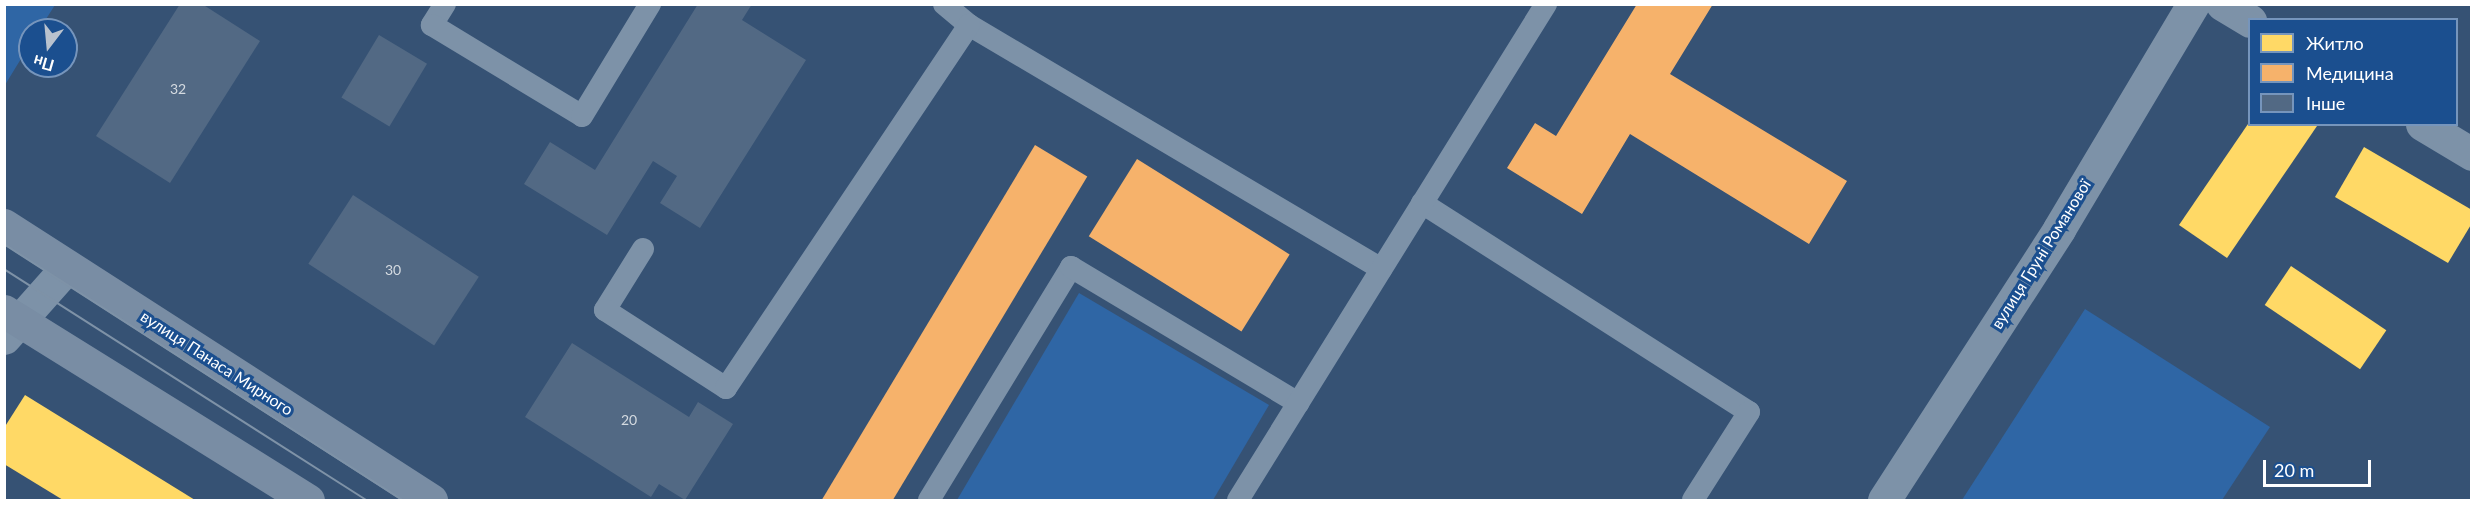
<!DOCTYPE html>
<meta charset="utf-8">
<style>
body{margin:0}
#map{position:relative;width:2476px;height:505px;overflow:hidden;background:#365274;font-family:Lato,sans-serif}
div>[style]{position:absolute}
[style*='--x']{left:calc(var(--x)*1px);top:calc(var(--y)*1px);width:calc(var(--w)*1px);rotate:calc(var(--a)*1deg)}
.green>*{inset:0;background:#2f66a5}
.homes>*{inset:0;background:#ffd966;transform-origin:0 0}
.health>*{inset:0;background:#f6b26b;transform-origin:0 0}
.building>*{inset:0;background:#526984;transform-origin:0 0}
.lane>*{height:22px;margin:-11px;padding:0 11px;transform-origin:11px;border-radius:11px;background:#7d92a8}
.street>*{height:33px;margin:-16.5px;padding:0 16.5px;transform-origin:16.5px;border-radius:16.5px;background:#7d92a8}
.secondary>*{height:33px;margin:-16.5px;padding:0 16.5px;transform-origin:16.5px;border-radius:16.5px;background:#798da4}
.tram>*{height:1.5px;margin:-0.75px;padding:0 0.75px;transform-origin:0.75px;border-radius:0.75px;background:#7e92a7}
span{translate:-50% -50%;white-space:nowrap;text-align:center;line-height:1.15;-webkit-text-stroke:6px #1b4f8f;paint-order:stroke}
.number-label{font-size:14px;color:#d4dae0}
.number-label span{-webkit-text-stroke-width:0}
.street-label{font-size:16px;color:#fff}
.frame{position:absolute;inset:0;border:6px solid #fff;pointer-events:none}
.legend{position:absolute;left:2248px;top:18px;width:210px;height:108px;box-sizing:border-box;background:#1b4f8f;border:2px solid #7695bc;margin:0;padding:8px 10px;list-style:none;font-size:18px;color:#fff}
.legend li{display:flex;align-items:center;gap:12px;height:30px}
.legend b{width:30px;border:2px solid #7695bc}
.north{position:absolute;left:18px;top:18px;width:60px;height:60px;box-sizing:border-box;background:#1b4f8f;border:2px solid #7695bc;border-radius:50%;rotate:196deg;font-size:16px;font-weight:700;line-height:24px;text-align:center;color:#fff}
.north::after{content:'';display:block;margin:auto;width:21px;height:27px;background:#b9c2ce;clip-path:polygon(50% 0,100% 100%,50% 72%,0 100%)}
.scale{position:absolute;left:2263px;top:460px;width:108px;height:27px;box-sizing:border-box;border:3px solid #fff;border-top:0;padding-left:8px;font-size:18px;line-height:21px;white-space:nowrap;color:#fff;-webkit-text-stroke:4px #1b4f8f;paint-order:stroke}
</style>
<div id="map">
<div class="green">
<i style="clip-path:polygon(5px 4px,55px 5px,39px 30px,30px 30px,30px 44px,5px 85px)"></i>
<i style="clip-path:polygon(1079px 293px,1269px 405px,1213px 500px,957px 500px)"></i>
<i style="clip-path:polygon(2085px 309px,2270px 427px,2222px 500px,1962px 500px)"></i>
</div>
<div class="homes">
<i style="clip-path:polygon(2248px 124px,2317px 126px,2227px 258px,2179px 225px)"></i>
<i style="clip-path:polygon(2364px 147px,2472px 210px,2472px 223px,2448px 263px,2335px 197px)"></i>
<i style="left:2291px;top:266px;width:115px;height:47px;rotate:34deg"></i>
<i style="clip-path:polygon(25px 395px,195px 500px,63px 500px,4px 464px,4px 428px)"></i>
</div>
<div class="health">
<i style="clip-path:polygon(1637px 4px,1713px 4px,1670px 74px,1847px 181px,1809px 244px,1630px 134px,1582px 214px,1507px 168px,1535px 123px,1556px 136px)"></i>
<i style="left:1035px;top:145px;width:61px;height:417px;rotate:31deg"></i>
<i style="left:1137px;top:159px;width:180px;height:91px;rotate:32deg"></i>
</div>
<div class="building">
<i style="clip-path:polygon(180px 4px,202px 4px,260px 41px,170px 183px,96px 136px)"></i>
<i style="clip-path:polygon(698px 4px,752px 4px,742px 20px,806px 60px,700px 228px,660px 203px,677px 176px,653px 161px,607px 235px,524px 184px,550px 142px,595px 170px)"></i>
<i style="left:379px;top:35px;width:56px;height:73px;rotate:31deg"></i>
<i style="left:353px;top:195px;width:150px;height:82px;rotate:33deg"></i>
<i style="clip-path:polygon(572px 343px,689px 417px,698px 402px,733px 424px,685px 500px,659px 484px,651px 497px,525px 417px)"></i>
</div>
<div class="lane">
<i style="--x:445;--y:4;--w:25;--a:122"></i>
<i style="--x:432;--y:25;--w:175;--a:31.2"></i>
<i style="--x:582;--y:116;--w:131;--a:-58.7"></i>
<i style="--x:944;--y:4;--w:33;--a:40"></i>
<i style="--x:969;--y:25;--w:479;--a:30.6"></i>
<i style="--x:1422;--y:203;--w:388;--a:32.6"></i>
<i style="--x:1749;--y:412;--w:104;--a:122.5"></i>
<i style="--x:643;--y:249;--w:72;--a:121.9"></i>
<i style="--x:605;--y:310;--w:144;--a:32.8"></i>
<i style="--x:726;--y:388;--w:437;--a:-56.2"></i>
<i style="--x:929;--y:500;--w:273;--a:-58.6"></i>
<i style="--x:1071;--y:267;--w:265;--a:30.9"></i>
<i style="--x:1238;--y:500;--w:584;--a:-58.16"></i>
</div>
<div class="street">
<i style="--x:2222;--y:4;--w:33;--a:31"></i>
<i style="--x:2422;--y:124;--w:58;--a:31"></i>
<i style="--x:4;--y:338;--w:95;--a:-48.4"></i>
<i style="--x:1884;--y:500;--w:323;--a:-57.1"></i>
<i style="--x:2059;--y:229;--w:262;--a:-59.2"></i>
</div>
<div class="secondary">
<i style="--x:4;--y:225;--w:508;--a:32.78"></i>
<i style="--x:4;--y:311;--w:358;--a:31.9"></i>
</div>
<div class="tram">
<i style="--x:4;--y:244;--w:473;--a:32.7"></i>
<i style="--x:4;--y:269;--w:429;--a:32.5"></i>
</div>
<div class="number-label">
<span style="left:178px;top:89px">32</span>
<span style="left:393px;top:270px">30</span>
<span style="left:629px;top:420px">20</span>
</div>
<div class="street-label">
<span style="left:2041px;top:254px;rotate:-58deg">вулиця Груні Романової</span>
<span style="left:217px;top:363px;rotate:33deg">вулиця Панаса Мирного</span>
</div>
<div class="frame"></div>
<ul class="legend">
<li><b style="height:16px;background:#ffd966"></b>Житло</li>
<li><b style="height:16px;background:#f6b26b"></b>Медицина</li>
<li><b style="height:16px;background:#526984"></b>Інше</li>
</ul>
<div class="north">Пн</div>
<div class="scale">20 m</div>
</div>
